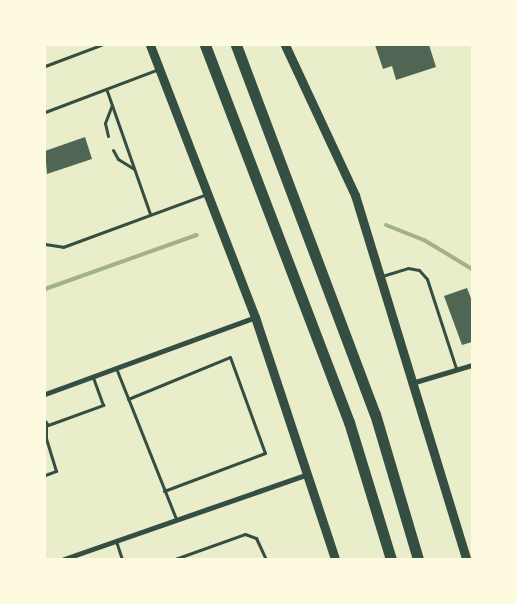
<!DOCTYPE html>
<style>
body{margin:0}
#map{position:relative;width:517px;height:604px;overflow:hidden;background:#e9edc9;font-family:"Golos Text",sans-serif}
div>[style]{position:absolute}
[style*='--x']{left:calc(var(--x)*1px);top:calc(var(--y)*1px);width:calc(var(--w)*1px);rotate:calc(var(--a)*1deg)}
.stream>*{height:4px;margin:-2px;padding:0 2px;transform-origin:2px;border-radius:2px;background:#a3b18a}
.building>*{inset:0;background:#4f6655}
.service>*{height:3px;margin:-1.5px;padding:0 1.5px;transform-origin:1.5px;border-radius:1.5px;background:#344e41}
.minor>*{height:5px;margin:-2.5px;padding:0 2.5px;transform-origin:2.5px;border-radius:2.5px;background:#344e41}
.secondary>*{height:9px;margin:-4.5px;padding:0 4.5px;transform-origin:4.5px;border-radius:4.5px;background:#344e41}
.motorway>*{height:11px;margin:-5.5px;padding:0 5.5px;transform-origin:5.5px;border-radius:5.5px;background:#344e41}
span{translate:-50% -50%;white-space:nowrap;text-align:center;line-height:1.15;-webkit-text-stroke:4px #fefae0;paint-order:stroke}
.frame{position:absolute;inset:0;border:46px solid #fefae0;pointer-events:none}
</style>
<div id="map">
<div class="stream">
<i style="--x:386;--y:225;--w:41;--a:21.5"></i>
<i style="--x:424;--y:240;--w:56;--a:31.1"></i>
<i style="--x:45;--y:289;--w:161;--a:-19.6"></i>
</div>
<div class="building">
<i style="clip-path:polygon(375px 45px,429px 45px,436px 67px,396px 80px,392px 66px,383px 69px)"></i>
<i style="clip-path:polygon(85px 137px,92px 159px,47px 174px,45px 151px)"></i>
<i style="clip-path:polygon(467px 288px,472px 301px,472px 342px,462px 345px,444px 296px)"></i>
</div>
<div class="service">
<i style="--x:45;--y:66;--w:60;--a:-20.6"></i>
<i style="--x:107;--y:91;--w:130;--a:70.7"></i>
<i style="--x:45;--y:112;--w:122;--a:-20.7"></i>
<i style="--x:108;--y:136;--w:13;--a:-103"></i>
<i style="--x:105;--y:123;--w:19;--a:-69"></i>
<i style="--x:113;--y:150;--w:10;--a:61"></i>
<i style="--x:118;--y:159;--w:19;--a:32"></i>
<i style="--x:45;--y:244;--w:18;--a:9"></i>
<i style="--x:63;--y:247;--w:153;--a:-20.2"></i>
<i style="--x:382;--y:276;--w:27;--a:-17"></i>
<i style="--x:408;--y:268;--w:11;--a:10"></i>
<i style="--x:419;--y:270;--w:12;--a:48"></i>
<i style="--x:427;--y:279;--w:94;--a:72"></i>
<i style="--x:116;--y:368;--w:162;--a:68.3"></i>
<i style="--x:128;--y:399;--w:110;--a:-22.4"></i>
<i style="--x:230;--y:357;--w:102;--a:70"></i>
<i style="--x:265;--y:453;--w:108;--a:159.4"></i>
<i style="--x:45;--y:421;--w:5;--a:53"></i>
<i style="--x:48;--y:425;--w:59;--a:-20"></i>
<i style="--x:103;--y:405;--w:30;--a:-110"></i>
<i style="--x:45;--y:475;--w:12;--a:-20"></i>
<i style="--x:56;--y:471;--w:34;--a:-107"></i>
<i style="--x:46;--y:439;--w:14;--a:-90"></i>
<i style="--x:116;--y:541;--w:19;--a:72"></i>
<i style="--x:175;--y:559;--w:74;--a:-19.7"></i>
<i style="--x:245;--y:534;--w:12;--a:20"></i>
<i style="--x:256;--y:538;--w:23;--a:65"></i>
</div>
<div class="minor">
<i style="--x:415;--y:382;--w:59;--a:-16.6"></i>
<i style="--x:45;--y:394;--w:224;--a:-20.1"></i>
<i style="--x:64;--y:559;--w:258;--a:-19.2"></i>
</div>
<div class="secondary">
<i style="--x:150;--y:45;--w:292;--a:68.9"></i>
<i style="--x:255;--y:317;--w:255;--a:71.7"></i>
<i style="--x:285;--y:45;--w:166;--a:65"></i>
<i style="--x:355;--y:195;--w:381;--a:73"></i>
</div>
<div class="motorway">
<i style="--x:205;--y:45;--w:404;--a:69.1"></i>
<i style="--x:349;--y:422;--w:143;--a:73"></i>
<i style="--x:236;--y:45;--w:394;--a:69.4"></i>
<i style="--x:375;--y:414;--w:151;--a:73.5"></i>
</div>
<div class="frame"></div>
</div>
